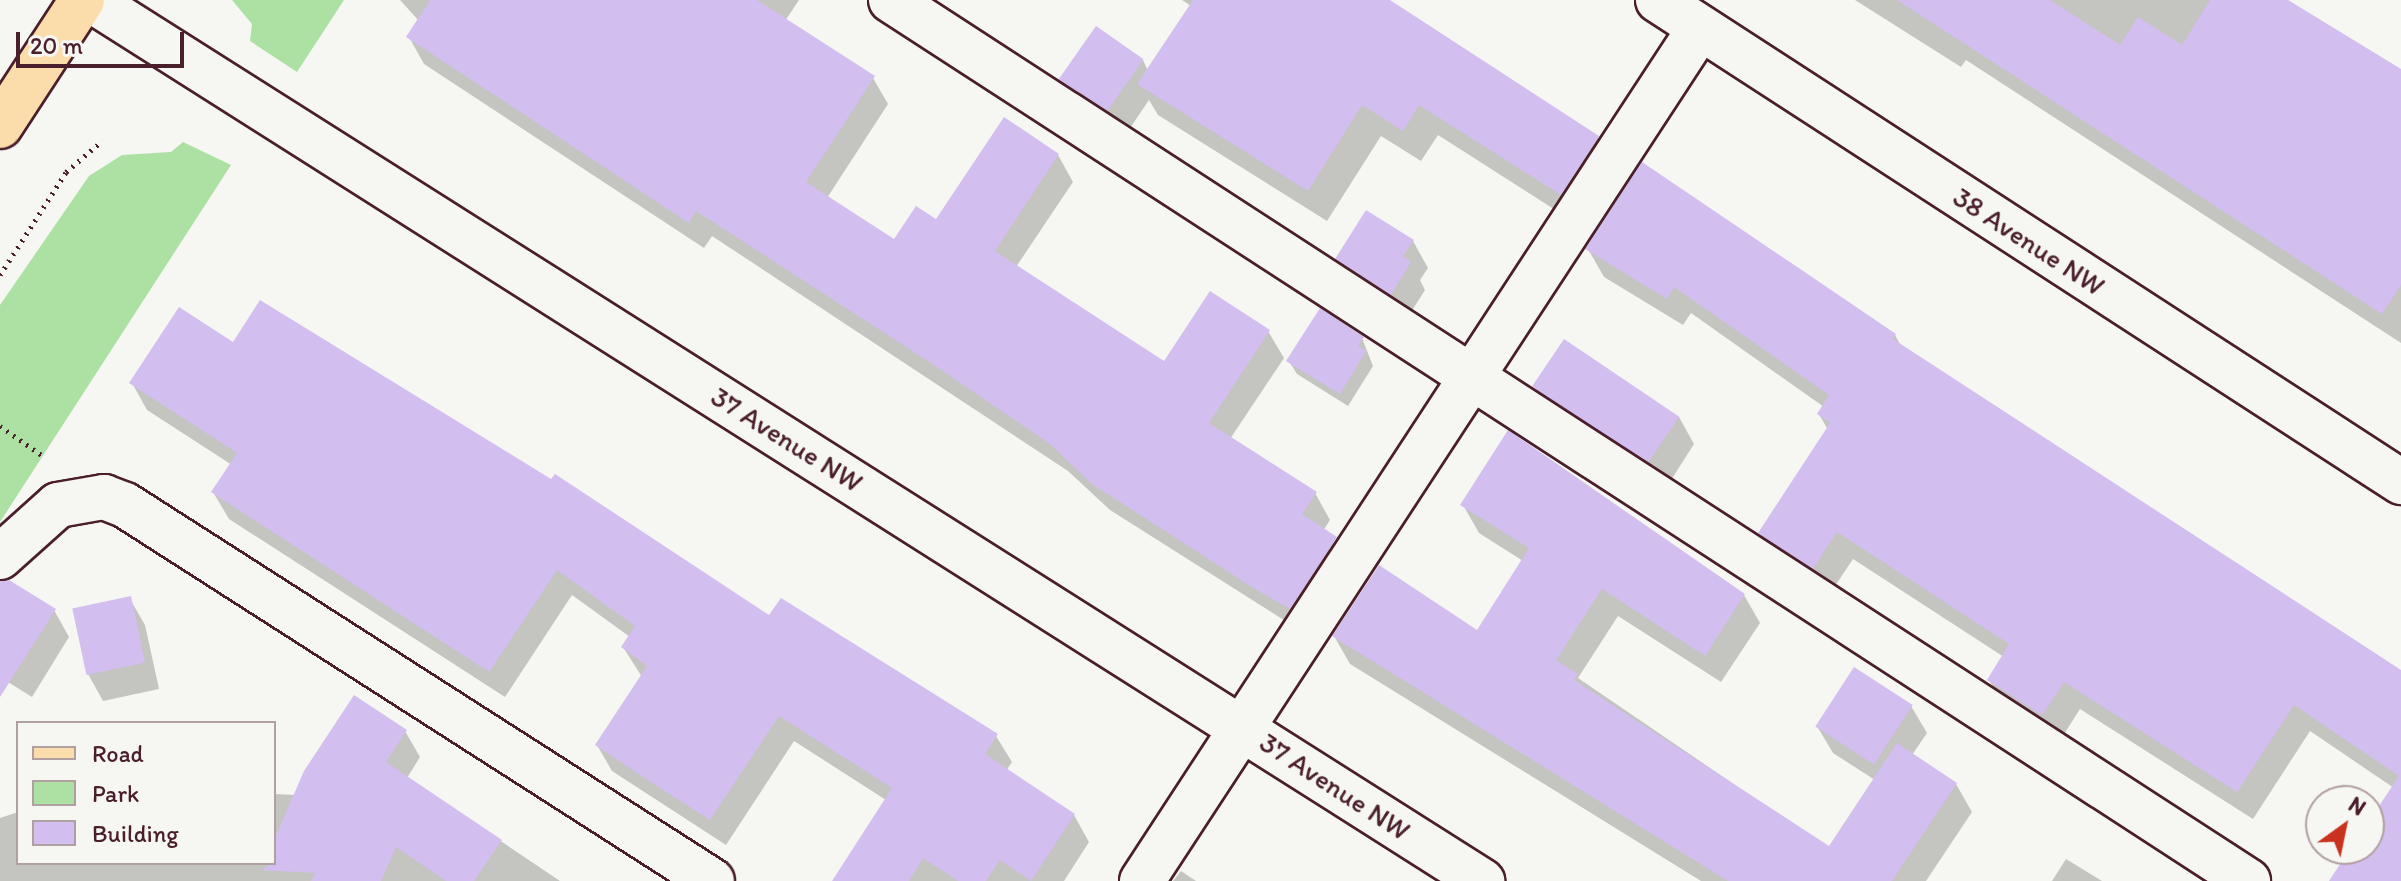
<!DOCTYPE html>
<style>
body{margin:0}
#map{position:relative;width:2401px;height:881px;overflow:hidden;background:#f6f6f2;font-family:Itim,sans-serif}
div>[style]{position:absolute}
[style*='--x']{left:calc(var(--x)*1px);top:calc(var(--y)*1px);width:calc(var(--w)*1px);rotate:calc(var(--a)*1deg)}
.green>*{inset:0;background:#ace1a3}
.shadow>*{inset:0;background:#0003}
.building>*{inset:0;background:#d2beef;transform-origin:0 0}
.path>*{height:5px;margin-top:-2.5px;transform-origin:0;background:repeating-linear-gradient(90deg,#4a1f2b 0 2px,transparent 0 8px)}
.roads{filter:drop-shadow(2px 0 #4a1f2b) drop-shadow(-2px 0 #4a1f2b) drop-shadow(0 2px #4a1f2b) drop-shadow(0 -2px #4a1f2b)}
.minor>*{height:44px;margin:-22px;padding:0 22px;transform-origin:22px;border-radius:22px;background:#f6f6f2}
.major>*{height:44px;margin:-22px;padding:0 22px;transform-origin:22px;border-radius:22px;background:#fbddab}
span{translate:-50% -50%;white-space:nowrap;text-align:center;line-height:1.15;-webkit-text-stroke:6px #f6f6f2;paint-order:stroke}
.street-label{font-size:28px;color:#4a1f2b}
.legend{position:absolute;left:16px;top:721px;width:260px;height:144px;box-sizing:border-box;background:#f6f6f2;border:2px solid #b1a0a2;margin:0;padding:10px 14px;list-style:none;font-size:24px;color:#4a1f2b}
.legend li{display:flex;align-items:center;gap:16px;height:40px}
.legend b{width:40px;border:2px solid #b1a0a2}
.north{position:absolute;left:2305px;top:785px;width:80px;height:80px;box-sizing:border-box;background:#f6f6f2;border:2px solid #b1a0a2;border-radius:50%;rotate:33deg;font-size:22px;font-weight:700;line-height:32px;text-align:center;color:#4a1f2b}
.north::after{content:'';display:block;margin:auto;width:28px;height:36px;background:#c8321e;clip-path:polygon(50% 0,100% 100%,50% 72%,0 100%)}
.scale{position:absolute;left:16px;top:32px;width:168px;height:36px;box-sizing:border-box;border:4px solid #4a1f2b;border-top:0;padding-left:10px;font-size:24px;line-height:28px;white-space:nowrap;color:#4a1f2b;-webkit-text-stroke:6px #f6f6f2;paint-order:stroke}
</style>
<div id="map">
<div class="green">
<i style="clip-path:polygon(232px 0,344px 0,297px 72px,250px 41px,252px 24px)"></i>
<i style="clip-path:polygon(183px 142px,231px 165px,0 522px,0 305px,89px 176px,122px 155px,171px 152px)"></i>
</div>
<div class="shadow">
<i style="clip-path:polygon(400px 0,799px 0,785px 21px,873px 78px,888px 104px,827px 198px,895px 242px,1058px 155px,1073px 182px,1016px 267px,1165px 363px,1268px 331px,1284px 358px,1230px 439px,1315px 493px,1330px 520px,1323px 531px,1351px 565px,1306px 634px,1110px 510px,1068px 471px,712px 236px,704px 248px,424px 64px,409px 37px,419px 21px)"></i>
<i style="clip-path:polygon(1182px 0,1385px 0,1598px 138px,1616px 169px,1579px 225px,1438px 135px,1421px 161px,1381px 136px,1327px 221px,1158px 115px,1149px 100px,1124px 137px,1078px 106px,1062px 80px,1143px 60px,1148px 71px,1191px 6px)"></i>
<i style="clip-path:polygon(1855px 0,2283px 0,2401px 77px,2401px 343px,1966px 60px,1961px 67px)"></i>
<i style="clip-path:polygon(1413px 241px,1428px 268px,1420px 280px,1425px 290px,1406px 320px,1353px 285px,1338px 259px)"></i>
<i style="clip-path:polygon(1588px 249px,1895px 335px,1902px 348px,2401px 672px,2401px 881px,2343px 881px,2353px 849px,2369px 849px,2369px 825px,2394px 788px,2310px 731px,2253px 819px,2080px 709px,2059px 742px,2005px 708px,1989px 680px,2004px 657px,1853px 559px,1829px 595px,1776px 561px,1760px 533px,1828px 430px,1819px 414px,1824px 407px,1691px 313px,1683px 325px,1604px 277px)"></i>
<i style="clip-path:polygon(1362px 338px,1373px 366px,1348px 406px,1297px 374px,1289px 361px)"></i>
<i style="clip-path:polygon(234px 345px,996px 736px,1012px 762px,1006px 771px,1074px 815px,1089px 842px,1064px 881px,835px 881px,886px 800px,794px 741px,726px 845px,612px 771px,597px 745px,642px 677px,623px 647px,630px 637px,572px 595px,505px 697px,229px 519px,213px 492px,232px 465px,147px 410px,132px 383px)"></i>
<i style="clip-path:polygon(1535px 387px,1679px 417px,1694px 444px,1666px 488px,1551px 414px)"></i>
<i style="clip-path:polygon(1463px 505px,1744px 595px,1760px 623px,1721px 682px,1618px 616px,1578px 678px,1829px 849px,1875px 780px,1833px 753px,1817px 726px,1911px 706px,1927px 733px,1912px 755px,1956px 784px,1972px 812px,1926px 881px,1701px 881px,1350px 664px,1334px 636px,1477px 632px,1523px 561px,1479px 533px)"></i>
<i style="clip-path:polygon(0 582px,54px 610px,69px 637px,32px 697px,0 677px)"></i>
<i style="clip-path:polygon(130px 599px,145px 625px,159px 689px,103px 701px,88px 674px)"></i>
<i style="clip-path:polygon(405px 731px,420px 757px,407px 778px,560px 881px,0 881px,0 818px,18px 812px,18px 863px,274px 863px,274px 794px,296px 795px)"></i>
<i style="clip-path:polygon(2066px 859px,2102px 881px,2052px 881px)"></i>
<i style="clip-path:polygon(1181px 871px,1196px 881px,1173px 881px)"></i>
</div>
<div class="building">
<i style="clip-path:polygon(430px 0,757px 0,875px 76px,806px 182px,894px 239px,916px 206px,936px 219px,1004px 117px,1059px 154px,995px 251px,1164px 361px,1210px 291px,1270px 330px,1209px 423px,1317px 492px,1302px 514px,1337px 537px,1290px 609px,1255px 589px,1092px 484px,1050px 444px,934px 365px,696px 211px,689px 223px,406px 37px)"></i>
<i style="clip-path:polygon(1193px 0,1390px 0,1599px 136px,1561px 195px,1419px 105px,1403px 131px,1362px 105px,1308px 191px,1137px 84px)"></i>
<i style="clip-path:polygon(1897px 0,2050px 0,2120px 45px,2138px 17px,2182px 45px,2210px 0,2288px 0,2401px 69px,2401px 285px,2382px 314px)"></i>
<i style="left:1096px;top:26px;width:58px;height:65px;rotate:35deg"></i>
<i style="clip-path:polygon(1642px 162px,1896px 334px,1893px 339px,2401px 670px,2401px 881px,2329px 881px,2350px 849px,2369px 849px,2369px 821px,2399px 776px,2294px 705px,2237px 792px,2064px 682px,2042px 715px,1987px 680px,2009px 644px,1837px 532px,1813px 569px,1758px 533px,1830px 423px,1817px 414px,1829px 395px,1674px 287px,1667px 299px,1585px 249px)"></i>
<i style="clip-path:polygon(1366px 210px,1414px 240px,1403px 256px,1411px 262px,1391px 295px,1335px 259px)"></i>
<i style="clip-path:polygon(260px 300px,551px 479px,555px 474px,769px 615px,781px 598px,998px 734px,985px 754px,1075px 814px,1031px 881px,1000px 860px,986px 881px,958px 881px,923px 858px,909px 881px,832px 881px,892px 788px,779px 716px,710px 820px,649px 781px,595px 745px,647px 666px,621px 647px,635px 626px,557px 570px,489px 672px,211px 492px,237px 453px,129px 383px,179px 307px,233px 342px)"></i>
<i style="clip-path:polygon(1320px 308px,1364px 337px,1358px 346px,1366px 351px,1340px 394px,1286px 361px)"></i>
<i style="left:1564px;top:339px;width:139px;height:57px;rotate:34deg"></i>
<i style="clip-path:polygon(1508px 430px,1745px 594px,1705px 656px,1602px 589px,1556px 660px,1578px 674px,1574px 680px,1829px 846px,1897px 743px,1957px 783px,1892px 881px,1728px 881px,1332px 636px,1379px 565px,1477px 630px,1529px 548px,1460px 505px)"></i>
<i style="clip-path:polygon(9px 580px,56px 609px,0 697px,0 581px)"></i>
<i style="left:131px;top:596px;width:68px;height:60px;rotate:78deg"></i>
<i style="left:1854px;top:667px;width:70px;height:71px;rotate:33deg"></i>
<i style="clip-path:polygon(354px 695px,407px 730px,386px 762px,502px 840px,474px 881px,446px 881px,396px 847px,381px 881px,311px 881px,315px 873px,261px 870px,274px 863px,274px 840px,304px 771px)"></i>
</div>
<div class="path">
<i style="--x:0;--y:275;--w:122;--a:-57.3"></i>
<i style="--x:66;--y:172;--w:48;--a:-40.7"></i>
<i style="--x:0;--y:426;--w:52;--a:34.9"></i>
</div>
<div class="roads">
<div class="minor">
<i style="--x:91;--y:0;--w:1647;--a:32.35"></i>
<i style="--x:891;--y:0;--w:1618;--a:32.99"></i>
<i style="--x:1658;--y:0;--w:886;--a:32.97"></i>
<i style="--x:0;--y:557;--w:78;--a:-41.9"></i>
<i style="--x:58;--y:505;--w:47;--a:-9.9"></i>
<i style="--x:104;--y:497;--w:22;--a:21"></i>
<i style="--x:125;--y:505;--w:697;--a:32.64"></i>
<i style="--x:1142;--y:881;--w:1019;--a:-56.81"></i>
</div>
<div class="major">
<i style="--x:0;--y:126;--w:150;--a:-56.9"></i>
</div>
</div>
<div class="street-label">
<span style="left:2029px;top:241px;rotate:33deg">38 Avenue NW</span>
<span style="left:787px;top:439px;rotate:32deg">37 Avenue NW</span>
<span style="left:1335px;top:786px;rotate:33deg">37 Avenue NW</span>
</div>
<ul class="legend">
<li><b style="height:10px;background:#fbddab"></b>Road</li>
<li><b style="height:22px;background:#ace1a3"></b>Park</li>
<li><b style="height:22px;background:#d2beef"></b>Building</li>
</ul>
<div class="north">N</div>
<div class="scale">20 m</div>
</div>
